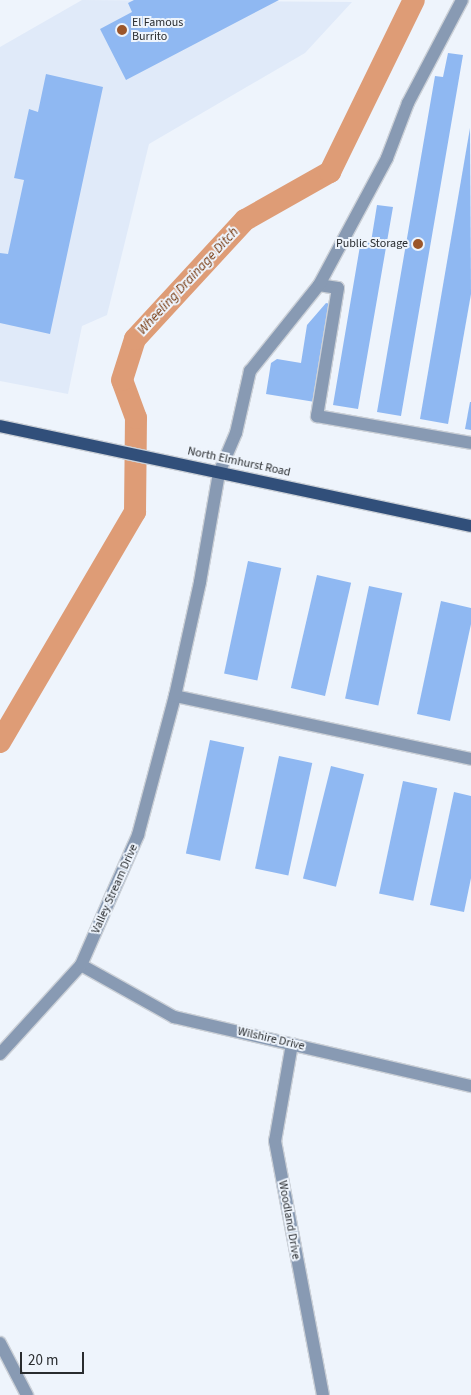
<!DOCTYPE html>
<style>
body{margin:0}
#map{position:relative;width:471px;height:1395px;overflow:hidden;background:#eef4fc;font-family:"Source Sans 3",sans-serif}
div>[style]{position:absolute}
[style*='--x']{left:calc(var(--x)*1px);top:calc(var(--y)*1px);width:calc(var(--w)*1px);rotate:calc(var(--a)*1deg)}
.built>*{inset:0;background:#e0eaf9}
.canal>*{height:22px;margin:-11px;padding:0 11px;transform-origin:11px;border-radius:11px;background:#de9c76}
.building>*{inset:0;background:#8fb8f2;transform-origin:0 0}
.roads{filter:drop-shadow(1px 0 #cbd0d7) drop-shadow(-1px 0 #cbd0d7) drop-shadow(0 1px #cbd0d7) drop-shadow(0 -1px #cbd0d7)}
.minor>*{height:12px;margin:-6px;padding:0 6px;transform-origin:6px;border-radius:6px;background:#889ab3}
.major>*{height:12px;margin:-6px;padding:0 6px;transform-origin:6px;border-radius:6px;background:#314f7a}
.dots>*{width:14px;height:14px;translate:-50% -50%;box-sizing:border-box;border:2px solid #eef4fc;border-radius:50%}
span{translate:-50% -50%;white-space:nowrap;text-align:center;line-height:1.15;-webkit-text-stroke:4px #eef4fc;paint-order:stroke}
.poi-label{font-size:12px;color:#292c2f}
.left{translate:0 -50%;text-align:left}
.right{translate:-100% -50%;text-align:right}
.street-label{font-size:12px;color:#292c2f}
.water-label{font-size:14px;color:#793c13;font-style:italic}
.scale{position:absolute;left:20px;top:1352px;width:64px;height:22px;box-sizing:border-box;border:2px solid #292c2f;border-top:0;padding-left:6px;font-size:15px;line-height:18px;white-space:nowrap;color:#292c2f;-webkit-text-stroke:4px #eef4fc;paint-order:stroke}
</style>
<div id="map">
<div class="built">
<i style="clip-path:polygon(82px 0,352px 2px,305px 53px,149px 144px,107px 315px,82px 326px,68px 394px,0 381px,0 47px)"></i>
</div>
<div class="canal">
<i style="--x:0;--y:742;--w:267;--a:-59.6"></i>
<i style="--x:135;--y:512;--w:94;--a:-89.4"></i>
<i style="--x:136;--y:418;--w:40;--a:-110.2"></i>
<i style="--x:122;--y:380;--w:43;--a:-72.4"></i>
<i style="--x:135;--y:339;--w:162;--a:-47.3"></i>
<i style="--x:245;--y:220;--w:98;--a:-29.5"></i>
<i style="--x:330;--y:172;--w:191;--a:-64"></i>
</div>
<div class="building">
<i style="clip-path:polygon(134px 0,279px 0,126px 80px,100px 29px,132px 12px,128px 3px)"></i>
<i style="clip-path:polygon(448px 53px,463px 55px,401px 416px,377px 412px,435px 76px,443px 77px)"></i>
<i style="clip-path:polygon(46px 74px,103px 87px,50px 334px,0 323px,0 253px,8px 254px,24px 180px,14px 178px,29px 109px,38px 112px)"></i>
<i style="clip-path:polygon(470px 128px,471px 294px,448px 424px,420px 419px)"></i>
<i style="clip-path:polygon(377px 205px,393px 207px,358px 409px,333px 405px,361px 240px,371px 242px)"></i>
<i style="clip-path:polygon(326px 303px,331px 304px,315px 402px,266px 394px,271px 363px,277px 359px,301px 363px,307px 325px)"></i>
<i style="clip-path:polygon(470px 402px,471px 402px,471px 430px,465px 429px)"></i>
<i style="left:248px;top:561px;width:34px;height:115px;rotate:12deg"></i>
<i style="left:317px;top:575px;width:35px;height:116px;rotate:13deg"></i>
<i style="left:369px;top:586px;width:34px;height:115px;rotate:12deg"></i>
<i style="clip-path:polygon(441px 601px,471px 608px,471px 624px,450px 721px,417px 714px)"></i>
<i style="left:210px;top:740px;width:35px;height:116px;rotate:12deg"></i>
<i style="left:279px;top:756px;width:34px;height:115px;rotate:12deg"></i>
<i style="left:331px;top:766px;width:34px;height:116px;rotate:14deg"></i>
<i style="left:403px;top:781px;width:35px;height:115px;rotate:12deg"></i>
<i style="clip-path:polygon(454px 792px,471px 796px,471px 878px,464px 912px,430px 905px)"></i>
</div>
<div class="roads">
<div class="minor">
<i style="--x:319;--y:285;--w:19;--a:9"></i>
<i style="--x:338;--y:288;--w:130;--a:99.3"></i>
<i style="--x:317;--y:416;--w:156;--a:9.9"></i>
<i style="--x:175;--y:696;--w:303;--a:12"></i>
<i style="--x:81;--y:965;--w:107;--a:29.2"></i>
<i style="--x:174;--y:1017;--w:305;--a:13.1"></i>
<i style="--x:292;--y:1044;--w:98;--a:99.9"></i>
<i style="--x:275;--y:1141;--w:258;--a:79.3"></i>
<i style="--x:0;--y:1054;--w:120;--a:-47.7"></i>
<i style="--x:81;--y:965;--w:142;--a:-66.3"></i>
<i style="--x:138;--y:835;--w:144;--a:-75.1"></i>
<i style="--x:175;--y:696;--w:117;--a:-77.6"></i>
<i style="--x:200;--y:582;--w:111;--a:-80.1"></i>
<i style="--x:219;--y:473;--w:43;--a:-67"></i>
<i style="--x:236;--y:433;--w:64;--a:-77.3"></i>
<i style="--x:250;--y:371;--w:110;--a:-51.3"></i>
<i style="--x:319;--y:285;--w:144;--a:-61.8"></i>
<i style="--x:387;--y:158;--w:59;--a:-69.1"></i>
<i style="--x:408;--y:103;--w:116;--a:-62.3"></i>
<i style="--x:0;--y:1343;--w:59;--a:62.6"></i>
</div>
<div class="major">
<i style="--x:0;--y:426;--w:481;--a:12"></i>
</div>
</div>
<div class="dots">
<i style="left:122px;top:30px;background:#9b562b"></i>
<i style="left:418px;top:244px;background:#9b562b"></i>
</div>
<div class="poi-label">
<span class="left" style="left:132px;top:30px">El Famous<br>Burrito</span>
<span class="right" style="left:408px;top:244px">Public Storage</span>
</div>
<div class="street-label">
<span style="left:239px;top:462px;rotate:12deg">North Elmhurst Road</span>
<span style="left:115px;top:889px;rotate:-66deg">Valley Stream Drive</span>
<span style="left:271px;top:1039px;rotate:13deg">Wilshire Drive</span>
<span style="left:289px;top:1220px;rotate:80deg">Woodland Drive</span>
</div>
<div class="water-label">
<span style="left:188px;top:281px;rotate:-47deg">Wheeling Drainage Ditch</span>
</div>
<div class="scale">20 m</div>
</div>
